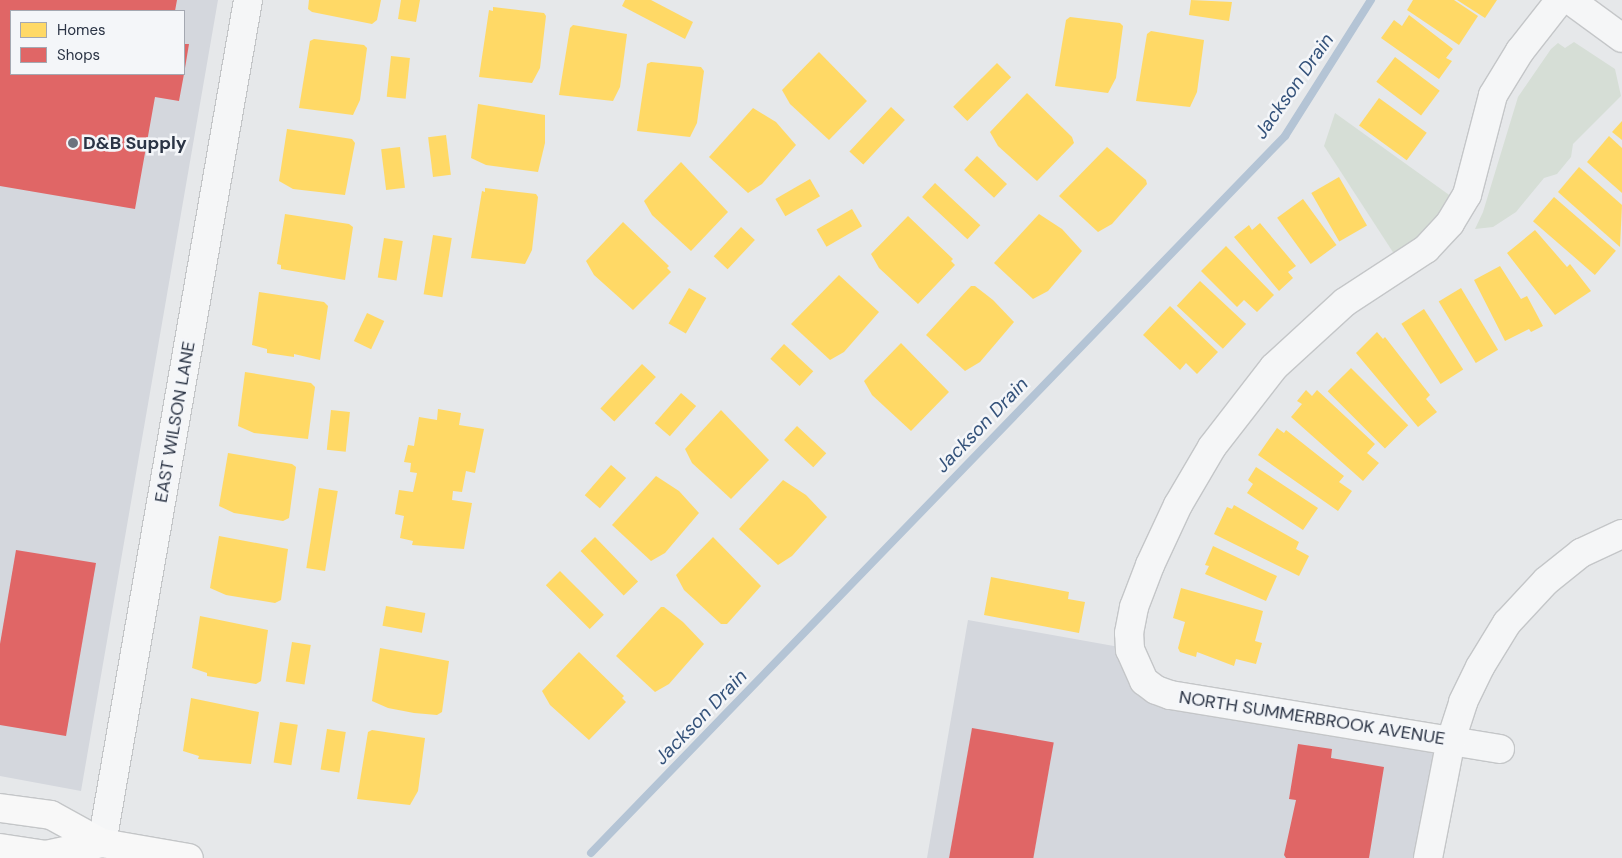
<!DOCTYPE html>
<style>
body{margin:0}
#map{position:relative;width:1622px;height:858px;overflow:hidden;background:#e6e8ea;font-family:"DM Sans",sans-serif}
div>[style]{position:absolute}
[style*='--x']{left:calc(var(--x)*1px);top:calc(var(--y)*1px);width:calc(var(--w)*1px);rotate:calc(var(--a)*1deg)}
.built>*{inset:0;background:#d4d7dd}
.green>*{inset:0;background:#d6ded6}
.homes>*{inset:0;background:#ffd966;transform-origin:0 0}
.shops>*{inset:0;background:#e06666;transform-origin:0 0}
.stream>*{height:8px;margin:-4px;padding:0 4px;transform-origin:4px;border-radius:4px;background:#b4c4d5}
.roads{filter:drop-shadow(1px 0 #c4c6c8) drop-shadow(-1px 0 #c4c6c8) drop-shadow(0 1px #c4c6c8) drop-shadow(0 -1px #c4c6c8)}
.minor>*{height:28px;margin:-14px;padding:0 14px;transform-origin:14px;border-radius:14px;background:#f5f6f7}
.major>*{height:28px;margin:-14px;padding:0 14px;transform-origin:14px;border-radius:14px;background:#f8f8f8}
.dots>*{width:14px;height:14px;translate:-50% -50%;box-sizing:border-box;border:2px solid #f4f6f9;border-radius:50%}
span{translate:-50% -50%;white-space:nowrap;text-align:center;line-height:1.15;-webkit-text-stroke:5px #f4f6f9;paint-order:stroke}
.poi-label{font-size:18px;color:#2b3445;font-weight:700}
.left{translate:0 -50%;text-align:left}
.street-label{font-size:18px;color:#2b3445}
.water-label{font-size:19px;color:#34527a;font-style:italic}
.legend{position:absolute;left:10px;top:10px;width:175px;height:65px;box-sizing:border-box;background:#f4f6f9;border:1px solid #a4a8b1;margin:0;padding:6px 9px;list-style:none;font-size:15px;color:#2b3445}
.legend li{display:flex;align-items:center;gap:10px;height:25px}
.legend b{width:25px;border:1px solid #a4a8b1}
</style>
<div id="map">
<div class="built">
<i style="clip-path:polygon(evenodd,0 0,218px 0,81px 791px,0 776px,0 0,11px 11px,184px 11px,184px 74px,11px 74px,11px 11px)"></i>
<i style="clip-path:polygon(968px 620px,1125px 648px,1143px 687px,1446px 745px,1424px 858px,927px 858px)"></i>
</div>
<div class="green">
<i style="clip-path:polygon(1574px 42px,1615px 69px,1621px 96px,1573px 144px,1571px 157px,1557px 174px,1544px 178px,1516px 212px,1493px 227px,1475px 229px,1483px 212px,1518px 97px,1551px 49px,1558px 43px,1565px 48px)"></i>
<i style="clip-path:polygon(1335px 113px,1459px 202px,1400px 263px,1324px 146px)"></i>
</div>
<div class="homes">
<i style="clip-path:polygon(309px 0,381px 0,377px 20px,372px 24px,312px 12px,308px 9px)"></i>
<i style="clip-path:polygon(401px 0,420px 0,416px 22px,398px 19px)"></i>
<i style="clip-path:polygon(625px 0,651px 0,693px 22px,685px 39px,622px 6px)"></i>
<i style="clip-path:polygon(1191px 0,1232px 2px,1229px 21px,1189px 15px)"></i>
<i style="clip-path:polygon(1413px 0,1454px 0,1478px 16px,1459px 45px,1407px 10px)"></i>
<i style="clip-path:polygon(1457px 0,1497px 0,1485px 18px)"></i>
<i style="clip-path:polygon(493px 7px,544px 13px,546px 16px,540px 68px,532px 83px,479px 77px,489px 10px,493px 11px)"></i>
<i style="clip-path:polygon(1409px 15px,1453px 49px,1446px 58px,1452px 61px,1439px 79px,1381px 38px,1394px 20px,1402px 26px)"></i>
<i style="clip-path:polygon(1070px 17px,1120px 23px,1123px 26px,1116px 78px,1108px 93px,1055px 86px,1066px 20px)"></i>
<i style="clip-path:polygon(573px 25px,627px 34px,620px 87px,613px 101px,559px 95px,570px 28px)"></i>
<i style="clip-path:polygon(1151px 31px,1204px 40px,1197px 92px,1190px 107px,1136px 101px,1147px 34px)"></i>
<i style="clip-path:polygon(314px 39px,364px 45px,367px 48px,360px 100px,353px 115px,299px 108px,310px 41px)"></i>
<i style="clip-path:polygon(819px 52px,867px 101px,829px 140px,790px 104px,782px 90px)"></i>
<i style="left:391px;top:56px;width:19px;height:41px;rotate:6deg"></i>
<i style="left:1395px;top:57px;width:56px;height:31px;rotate:37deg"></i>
<i style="clip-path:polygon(651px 62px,701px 67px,704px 71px,697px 123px,690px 137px,637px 131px,647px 64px)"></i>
<i style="left:997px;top:63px;width:20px;height:62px;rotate:45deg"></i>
<i style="clip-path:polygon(1027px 93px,1072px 137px,1074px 143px,1037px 181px,998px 146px,990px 132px)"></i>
<i style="left:1379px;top:98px;width:59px;height:34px;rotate:36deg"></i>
<i style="clip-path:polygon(478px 104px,545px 115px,545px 143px,538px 172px,486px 165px,471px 158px)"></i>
<i style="left:891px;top:107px;width:19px;height:61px;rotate:43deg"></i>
<i style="clip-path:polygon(753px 108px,776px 122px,796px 145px,762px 184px,748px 193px,709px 157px)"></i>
<i style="clip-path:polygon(1622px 121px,1622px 140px,1612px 132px)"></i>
<i style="clip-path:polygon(287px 129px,352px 139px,355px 143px,345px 195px,293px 189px,279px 181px)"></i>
<i style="left:446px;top:135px;width:40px;height:18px;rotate:83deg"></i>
<i style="clip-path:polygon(1609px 136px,1622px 148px,1622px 193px,1587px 162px)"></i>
<i style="left:400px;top:147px;width:41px;height:19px;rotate:83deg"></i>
<i style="clip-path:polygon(1107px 147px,1146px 180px,1147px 184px,1112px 224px,1098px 232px,1059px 196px)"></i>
<i style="left:977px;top:156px;width:41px;height:19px;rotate:43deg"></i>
<i style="clip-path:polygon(681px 162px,728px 212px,691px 251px,652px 215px,644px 201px)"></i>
<i style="clip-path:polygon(1579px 167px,1622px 205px,1620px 247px,1558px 192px)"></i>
<i style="left:1339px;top:177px;width:56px;height:32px;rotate:60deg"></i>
<i style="left:810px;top:179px;width:20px;height:40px;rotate:60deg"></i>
<i style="left:935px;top:183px;width:62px;height:19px;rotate:43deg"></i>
<i style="clip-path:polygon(485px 188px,536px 194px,538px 197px,532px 250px,525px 264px,471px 258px,482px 191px,485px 192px)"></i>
<i style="left:1554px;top:197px;width:82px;height:32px;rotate:41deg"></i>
<i style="left:1303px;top:199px;width:57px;height:32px;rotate:54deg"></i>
<i style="left:852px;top:209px;width:20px;height:41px;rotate:60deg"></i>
<i style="clip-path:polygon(285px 214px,349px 224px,353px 227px,345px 280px,281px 269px,281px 265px,277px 264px)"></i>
<i style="clip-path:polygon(1039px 214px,1062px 229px,1082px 251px,1048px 291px,1033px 299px,994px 263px)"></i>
<i style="clip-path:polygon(908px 216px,953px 259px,951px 261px,955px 265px,918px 304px,879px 268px,871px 254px)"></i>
<i style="clip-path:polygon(623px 222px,669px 266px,667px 268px,671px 272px,633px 310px,594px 275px,586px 261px)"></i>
<i style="clip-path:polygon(1260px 223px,1296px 266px,1288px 272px,1293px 278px,1279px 291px,1234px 237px,1249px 225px,1252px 230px)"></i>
<i style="left:741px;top:227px;width:19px;height:40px;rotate:43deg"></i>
<i style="clip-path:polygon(1535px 230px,1567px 267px,1570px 264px,1591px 291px,1555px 315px,1507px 253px)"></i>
<i style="left:433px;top:235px;width:19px;height:60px;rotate:9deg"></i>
<i style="left:384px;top:238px;width:19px;height:40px;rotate:9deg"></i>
<i style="clip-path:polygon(1226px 246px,1274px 295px,1257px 312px,1244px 300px,1237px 307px,1201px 271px)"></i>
<i style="clip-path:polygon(1500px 266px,1521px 299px,1527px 296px,1543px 326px,1531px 332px,1529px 329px,1505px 341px,1474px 280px)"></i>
<i style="clip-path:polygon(839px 275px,879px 312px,844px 352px,830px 360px,791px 324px)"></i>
<i style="left:1200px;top:281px;width:63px;height:34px;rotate:43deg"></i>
<i style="clip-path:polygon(971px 286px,975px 286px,993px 300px,1014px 322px,980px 362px,965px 371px,926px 335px)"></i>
<i style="left:689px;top:288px;width:20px;height:41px;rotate:30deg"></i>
<i style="left:1461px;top:288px;width:72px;height:26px;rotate:59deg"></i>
<i style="clip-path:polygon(259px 292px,324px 302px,328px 306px,320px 360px,294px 354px,294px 357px,267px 353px,267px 349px,252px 345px)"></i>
<i style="clip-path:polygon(1170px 306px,1218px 352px,1197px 374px,1186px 363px,1180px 370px,1143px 335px)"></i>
<i style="left:1424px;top:309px;width:72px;height:27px;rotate:57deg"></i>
<i style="left:367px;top:313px;width:19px;height:31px;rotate:25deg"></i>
<i style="clip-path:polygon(1377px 332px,1383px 339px,1385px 337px,1430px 395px,1426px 399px,1437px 412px,1418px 427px,1356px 353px)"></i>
<i style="clip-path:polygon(901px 343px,949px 392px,911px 431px,872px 395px,864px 381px)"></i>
<i style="left:784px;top:344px;width:40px;height:20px;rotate:43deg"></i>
<i style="left:642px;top:364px;width:19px;height:61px;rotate:43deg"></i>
<i style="left:1351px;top:368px;width:81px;height:33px;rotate:45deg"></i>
<i style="clip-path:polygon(245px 372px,311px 383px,315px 387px,308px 439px,254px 433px,238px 426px)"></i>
<i style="clip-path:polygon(1306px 390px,1312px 396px,1317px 390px,1375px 444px,1367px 453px,1379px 463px,1363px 481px,1291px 417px,1302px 404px,1297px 401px)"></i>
<i style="left:681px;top:393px;width:20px;height:40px;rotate:41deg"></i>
<i style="clip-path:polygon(438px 409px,461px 413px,459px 425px,484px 429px,475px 473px,466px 471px,462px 492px,453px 491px,452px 500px,472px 503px,464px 549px,412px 545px,413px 541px,400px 538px,404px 516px,395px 514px,399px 490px,413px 492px,417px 473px,410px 472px,411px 463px,404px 462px,408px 445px,414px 446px,419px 417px,437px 420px)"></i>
<i style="left:331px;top:410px;width:19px;height:40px;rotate:6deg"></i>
<i style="clip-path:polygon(721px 410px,769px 460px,731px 499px,692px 463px,685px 449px)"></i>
<i style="left:797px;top:426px;width:40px;height:19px;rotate:43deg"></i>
<i style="clip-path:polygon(1277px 428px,1284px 433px,1286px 430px,1344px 476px,1339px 482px,1352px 491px,1338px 511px,1258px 455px)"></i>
<i style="clip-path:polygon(228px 453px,292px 464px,296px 467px,289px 518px,283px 521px,234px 513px,219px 506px)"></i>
<i style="left:611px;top:465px;width:20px;height:40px;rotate:41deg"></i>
<i style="clip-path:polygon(1256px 467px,1318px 508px,1303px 530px,1247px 493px,1253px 484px,1248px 480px)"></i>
<i style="clip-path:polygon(656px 476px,679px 491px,699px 513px,665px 553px,651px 561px,612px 525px)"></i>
<i style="clip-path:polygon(783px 480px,806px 495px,827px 517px,792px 556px,778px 565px,739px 529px)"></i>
<i style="left:319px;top:488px;width:19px;height:81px;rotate:9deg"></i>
<i style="clip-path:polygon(1234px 505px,1299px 542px,1296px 549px,1309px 556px,1299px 576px,1214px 534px,1227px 507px,1232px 509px)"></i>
<i style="clip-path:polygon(219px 536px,288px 549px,281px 600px,275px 603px,226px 595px,210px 588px)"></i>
<i style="left:595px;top:537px;width:62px;height:20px;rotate:46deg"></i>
<i style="clip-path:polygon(713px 537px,761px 586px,727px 624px,721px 624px,684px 590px,676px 575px)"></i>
<i style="clip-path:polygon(1213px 546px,1277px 576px,1266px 601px,1205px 574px,1209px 566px,1205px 565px)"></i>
<i style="left:560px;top:571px;width:62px;height:20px;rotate:45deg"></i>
<i style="clip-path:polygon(991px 577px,1069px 592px,1068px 599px,1085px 602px,1079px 633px,984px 615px)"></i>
<i style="clip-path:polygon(1181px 588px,1263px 611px,1255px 641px,1262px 643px,1256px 664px,1236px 659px,1234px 666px,1197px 652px,1196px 657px,1180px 652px,1178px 648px,1185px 622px,1173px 618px)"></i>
<i style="left:386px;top:606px;width:40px;height:20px;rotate:10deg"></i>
<i style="clip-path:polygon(661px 607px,664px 607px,683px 622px,704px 644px,669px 684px,655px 692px,616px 656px)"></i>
<i style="clip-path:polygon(200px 616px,268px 630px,261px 681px,256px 684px,207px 676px,207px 673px,192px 668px)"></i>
<i style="left:292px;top:642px;width:19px;height:40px;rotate:9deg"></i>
<i style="clip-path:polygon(380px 648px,449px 661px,442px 712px,437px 715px,414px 713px,388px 708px,372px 701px)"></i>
<i style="clip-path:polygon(579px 652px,624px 696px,622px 698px,626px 702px,589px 740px,550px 705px,542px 691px)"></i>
<i style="clip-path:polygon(191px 698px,259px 712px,251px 764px,198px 759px,199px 756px,183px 751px)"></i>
<i style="left:280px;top:722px;width:18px;height:41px;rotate:9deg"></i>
<i style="left:327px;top:729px;width:19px;height:41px;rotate:9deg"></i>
<i style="clip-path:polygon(372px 730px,425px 738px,418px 791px,410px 805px,357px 799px,368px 732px)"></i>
</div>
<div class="shops">
<i style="clip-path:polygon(0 0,177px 0,175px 11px,11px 11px,11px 74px,184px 74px,179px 101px,155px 97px,135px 209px,0 186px)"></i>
<i style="clip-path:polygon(184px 44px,189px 44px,185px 68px,184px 68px)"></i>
<i style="clip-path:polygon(16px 550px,96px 563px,66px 736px,0 725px,0 644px)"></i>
<i style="left:972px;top:728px;width:83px;height:132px;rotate:10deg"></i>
<i style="clip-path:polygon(1298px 744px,1332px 749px,1331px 758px,1384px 767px,1369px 858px,1286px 858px,1284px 855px,1296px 800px,1289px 799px)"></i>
</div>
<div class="stream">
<i style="--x:591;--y:853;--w:998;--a:-45.93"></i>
<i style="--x:1285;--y:136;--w:161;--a:-57.7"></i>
</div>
<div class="roads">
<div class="minor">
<i style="--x:1570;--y:0;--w:64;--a:36.2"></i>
<i style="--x:1500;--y:749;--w:334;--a:-170.7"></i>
<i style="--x:1170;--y:695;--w:15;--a:-160"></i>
<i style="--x:1156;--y:690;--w:15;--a:-143"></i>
<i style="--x:1144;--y:681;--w:34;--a:-114"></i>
<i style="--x:1130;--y:650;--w:17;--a:-93"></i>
<i style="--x:1129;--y:633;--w:26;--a:-79"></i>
<i style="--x:1134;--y:607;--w:45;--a:-69.1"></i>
<i style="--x:1150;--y:565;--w:66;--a:-65"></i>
<i style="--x:1178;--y:505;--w:67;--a:-59.6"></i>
<i style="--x:1212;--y:447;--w:101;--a:-52.2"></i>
<i style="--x:1274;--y:367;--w:96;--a:-42.5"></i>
<i style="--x:1345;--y:302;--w:97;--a:-33.2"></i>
<i style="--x:1426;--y:249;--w:35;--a:-47"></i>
<i style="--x:1450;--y:223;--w:33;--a:-59"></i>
<i style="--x:1467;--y:195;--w:103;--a:-75.4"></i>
<i style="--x:1493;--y:95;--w:52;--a:-58.5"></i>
<i style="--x:1520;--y:51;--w:65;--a:-51.9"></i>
<i style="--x:102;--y:843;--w:856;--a:-80.17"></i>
<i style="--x:1428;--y:858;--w:120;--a:-79"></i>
<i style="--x:1451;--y:740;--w:40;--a:-72"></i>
<i style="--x:1463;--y:702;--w:39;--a:-64"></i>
<i style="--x:1480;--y:667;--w:52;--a:-58.5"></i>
<i style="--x:1507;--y:623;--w:57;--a:-47.1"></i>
<i style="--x:1546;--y:581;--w:45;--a:-38.7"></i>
<i style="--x:1581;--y:553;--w:45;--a:-24.9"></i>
</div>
<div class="major">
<i style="--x:0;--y:808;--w:51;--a:7.8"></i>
<i style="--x:51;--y:815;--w:58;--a:28.8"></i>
<i style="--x:102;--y:843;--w:88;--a:9.8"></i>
<i style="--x:0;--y:848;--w:47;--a:8.7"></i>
<i style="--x:46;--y:855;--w:57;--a:-12.1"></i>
</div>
</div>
<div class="dots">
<i style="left:73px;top:143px;background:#6c737f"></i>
</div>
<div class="poi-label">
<span class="left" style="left:83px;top:143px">D&amp;B Supply</span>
</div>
<div class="street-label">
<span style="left:175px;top:422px;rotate:-80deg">EAST WILSON LANE</span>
<span style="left:1312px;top:718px;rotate:9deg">NORTH SUMMERBROOK AVENUE</span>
</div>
<div class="water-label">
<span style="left:1294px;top:86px;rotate:-55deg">Jackson Drain</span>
<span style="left:982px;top:425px;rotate:-46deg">Jackson Drain</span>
<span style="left:701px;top:717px;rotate:-46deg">Jackson Drain</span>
</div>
<ul class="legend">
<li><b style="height:14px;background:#ffd966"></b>Homes</li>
<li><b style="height:14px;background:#e06666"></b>Shops</li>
</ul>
</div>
